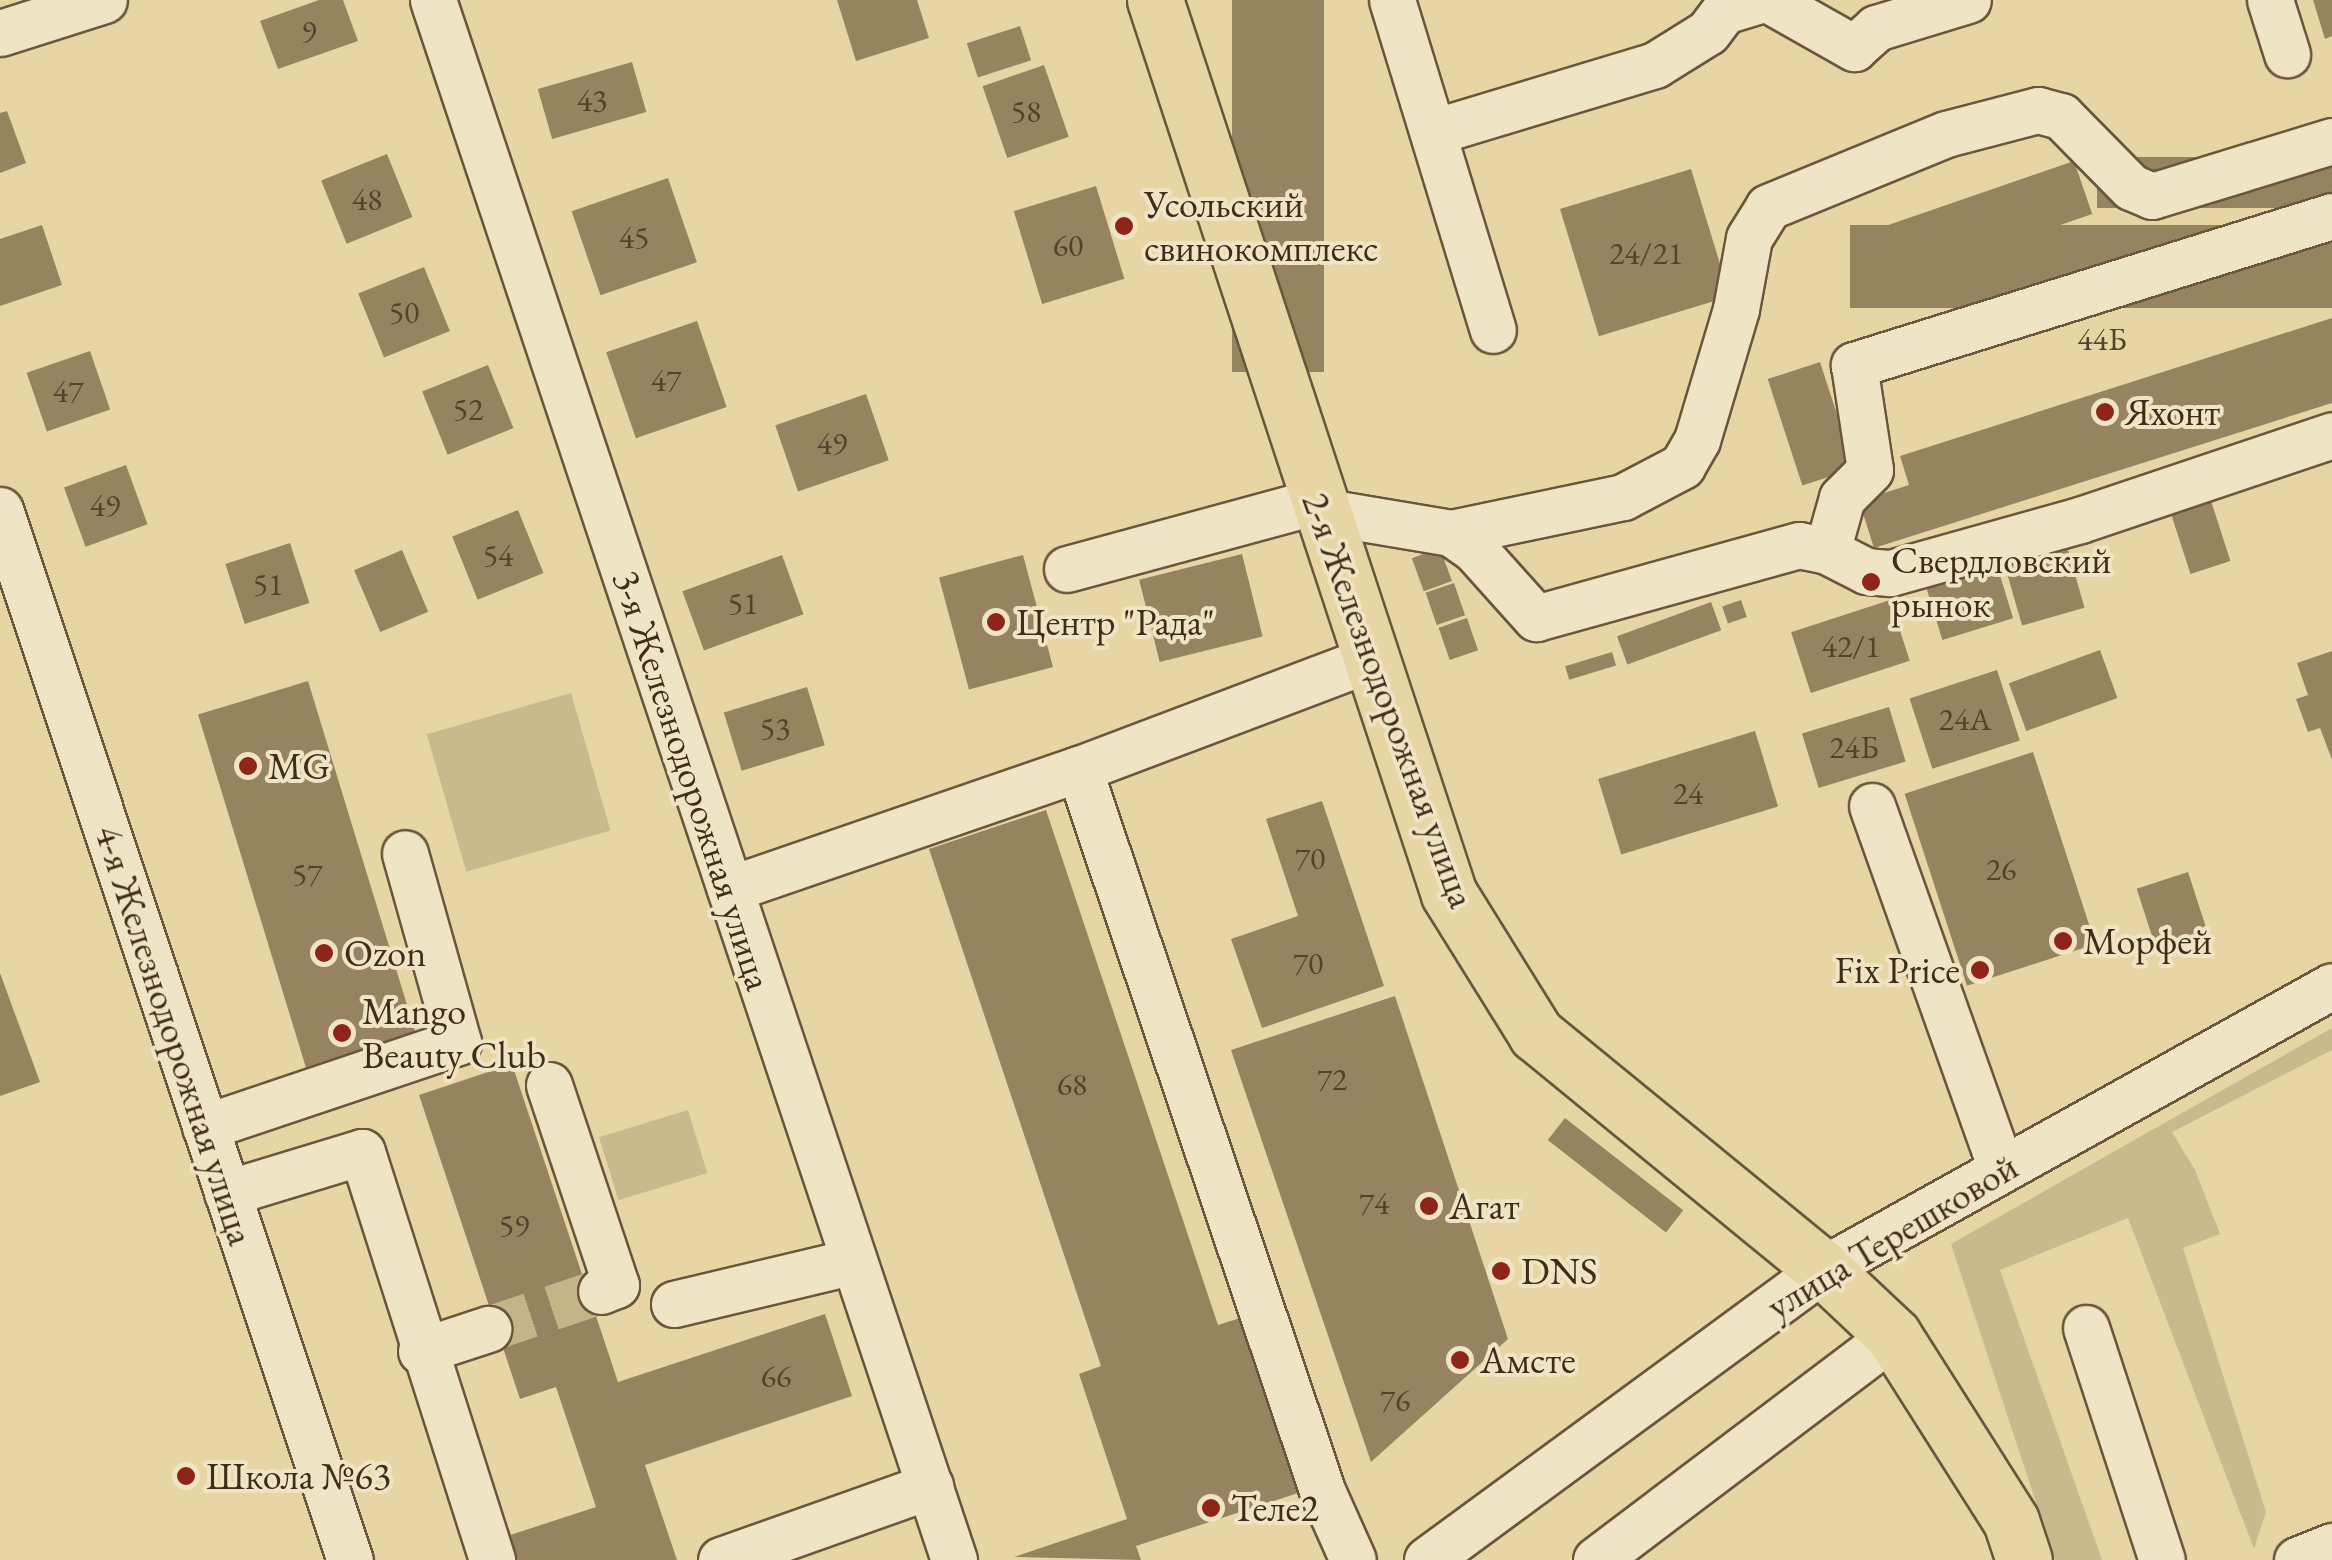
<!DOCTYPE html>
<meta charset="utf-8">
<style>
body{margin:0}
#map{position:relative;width:2332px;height:1560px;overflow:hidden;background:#e7d6a4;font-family:"EB Garamond",serif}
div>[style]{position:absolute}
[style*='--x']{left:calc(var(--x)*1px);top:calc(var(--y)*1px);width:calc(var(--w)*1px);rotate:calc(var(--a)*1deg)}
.green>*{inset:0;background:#cab98c;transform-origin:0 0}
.building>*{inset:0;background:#968461;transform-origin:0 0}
.minor-tunnel>*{height:45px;margin-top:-22.5px;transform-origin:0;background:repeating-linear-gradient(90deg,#c5b488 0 45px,transparent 0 67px)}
.roads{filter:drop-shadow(2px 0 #69563c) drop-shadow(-2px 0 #69563c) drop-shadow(0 2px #69563c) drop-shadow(0 -2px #69563c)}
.minor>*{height:45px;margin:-22.5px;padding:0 22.5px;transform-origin:22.5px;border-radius:22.5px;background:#efe4c4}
.major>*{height:55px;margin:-27.5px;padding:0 27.5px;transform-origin:27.5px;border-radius:27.5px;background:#e7d6a4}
.dots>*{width:28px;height:28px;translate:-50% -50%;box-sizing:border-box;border:5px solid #efe4c4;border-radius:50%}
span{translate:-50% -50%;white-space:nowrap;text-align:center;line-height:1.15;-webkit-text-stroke:8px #efe4c4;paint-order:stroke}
.number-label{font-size:32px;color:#55422b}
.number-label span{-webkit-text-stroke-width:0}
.poi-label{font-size:38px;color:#3f2c19}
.left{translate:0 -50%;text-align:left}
.right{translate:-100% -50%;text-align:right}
.street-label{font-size:38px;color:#3f2c19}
</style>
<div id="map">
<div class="green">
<i style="left:571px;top:693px;width:143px;height:150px;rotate:74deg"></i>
<i style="clip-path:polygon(2332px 1028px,2332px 1050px,2172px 1132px,2195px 1170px,2220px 1234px,2183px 1248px,2266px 1512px,2254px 1549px,2128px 1218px,2000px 1270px,2102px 1560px,2055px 1560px,1951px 1244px)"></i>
<i style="left:688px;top:1110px;width:66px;height:93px;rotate:73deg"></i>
</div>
<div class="building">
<i style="clip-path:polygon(319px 0,343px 0,358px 41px,278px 69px,260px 21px)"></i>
<i style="clip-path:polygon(837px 0,917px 0,929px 38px,856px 61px)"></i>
<i style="left:1232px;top:0;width:92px;height:372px"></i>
<i style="clip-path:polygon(2313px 0,2332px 0,2332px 36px,2325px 39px)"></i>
<i style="left:1020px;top:26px;width:36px;height:56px;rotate:72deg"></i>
<i style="left:632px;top:62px;width:52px;height:98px;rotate:74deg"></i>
<i style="left:1044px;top:65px;width:76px;height:65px;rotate:71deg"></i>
<i style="clip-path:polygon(7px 111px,26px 163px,0 173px,0 113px)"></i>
<i style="left:387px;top:154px;width:68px;height:71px;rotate:68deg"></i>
<i style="left:2332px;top:157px;width:51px;height:235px;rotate:90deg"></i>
<i style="left:2074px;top:161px;width:56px;height:237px;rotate:71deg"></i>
<i style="left:1691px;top:169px;width:133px;height:137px;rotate:73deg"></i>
<i style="left:668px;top:178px;width:89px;height:102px;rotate:71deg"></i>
<i style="left:1096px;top:186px;width:97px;height:86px;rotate:73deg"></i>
<i style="clip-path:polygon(42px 225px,62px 285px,0 306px,0 239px)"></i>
<i style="left:2332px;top:225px;width:83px;height:482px;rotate:90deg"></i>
<i style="left:424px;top:267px;width:69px;height:71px;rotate:68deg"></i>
<i style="clip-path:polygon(2332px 318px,2332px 403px,1874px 548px,1859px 501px,1909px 485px,1900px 456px)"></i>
<i style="left:697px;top:321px;width:91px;height:96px;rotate:71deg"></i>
<i style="left:90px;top:351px;width:62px;height:67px;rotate:71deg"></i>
<i style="left:1820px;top:362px;width:112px;height:55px;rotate:72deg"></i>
<i style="left:488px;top:365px;width:68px;height:71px;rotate:68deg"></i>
<i style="left:866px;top:394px;width:70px;height:96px;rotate:71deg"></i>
<i style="left:126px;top:465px;width:63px;height:66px;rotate:70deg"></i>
<i style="left:2211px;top:501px;width:63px;height:42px;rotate:72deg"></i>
<i style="left:518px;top:510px;width:68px;height:71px;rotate:68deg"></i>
<i style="left:290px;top:543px;width:63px;height:68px;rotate:72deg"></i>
<i style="left:1440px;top:548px;width:35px;height:30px;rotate:70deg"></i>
<i style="left:402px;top:550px;width:67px;height:52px;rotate:67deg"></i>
<i style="left:2068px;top:550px;width:60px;height:65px;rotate:74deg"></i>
<i style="left:1242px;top:554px;width:85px;height:106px;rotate:76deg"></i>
<i style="left:782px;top:555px;width:63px;height:106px;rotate:70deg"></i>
<i style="left:1023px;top:555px;width:116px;height:87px;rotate:75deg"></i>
<i style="left:1995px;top:559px;width:62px;height:74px;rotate:73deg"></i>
<i style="left:1454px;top:583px;width:34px;height:30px;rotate:71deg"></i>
<i style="left:1741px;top:600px;width:18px;height:20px;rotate:71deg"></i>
<i style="left:1890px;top:600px;width:64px;height:104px;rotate:72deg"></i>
<i style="left:1711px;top:602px;width:30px;height:100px;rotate:70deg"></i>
<i style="left:1467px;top:618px;width:34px;height:30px;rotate:71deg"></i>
<i style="left:2100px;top:650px;width:51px;height:97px;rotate:70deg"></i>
<i style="clip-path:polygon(2332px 651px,2332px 760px,2320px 728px,2308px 732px,2296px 699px,2308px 695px,2297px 663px)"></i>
<i style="left:1612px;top:652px;width:14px;height:49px;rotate:73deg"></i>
<i style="left:1997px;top:670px;width:74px;height:92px;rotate:72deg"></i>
<i style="left:308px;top:681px;width:369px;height:115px;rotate:73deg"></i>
<i style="left:807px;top:687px;width:61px;height:87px;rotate:73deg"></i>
<i style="left:1889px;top:707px;width:57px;height:91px;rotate:73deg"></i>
<i style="left:1755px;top:731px;width:79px;height:164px;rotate:73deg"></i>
<i style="left:2033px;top:752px;width:202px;height:135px;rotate:72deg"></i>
<i style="clip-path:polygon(1322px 801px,1384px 986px,1262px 1028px,1231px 939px,1298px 916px,1266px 819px)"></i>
<i style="clip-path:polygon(1046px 810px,1218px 1325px,1240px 1318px,1298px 1493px,1136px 1546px,1141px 1560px,1014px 1557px,1127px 1519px,1079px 1374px,1101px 1366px,929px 849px)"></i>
<i style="left:2188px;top:872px;width:61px;height:54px;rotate:72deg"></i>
<i style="clip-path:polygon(0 973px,40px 1082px,0 1096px)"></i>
<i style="clip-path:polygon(1395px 996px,1508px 1339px,1371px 1462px,1231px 1050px)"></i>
<i style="clip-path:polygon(512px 1064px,618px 1382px,825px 1314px,852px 1396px,645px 1465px,677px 1560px,512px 1560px,504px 1537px,596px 1507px,556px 1387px,520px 1399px,419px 1095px)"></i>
<i style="left:1565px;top:1118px;width:150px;height:28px;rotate:38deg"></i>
</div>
<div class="minor-tunnel">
<i style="--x:488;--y:1329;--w:119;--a:-18.6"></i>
</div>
<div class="roads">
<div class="minor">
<i style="--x:433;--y:0;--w:1645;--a:71.53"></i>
<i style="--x:1392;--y:0;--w:345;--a:73"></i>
<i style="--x:1769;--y:0;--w:98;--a:29.5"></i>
<i style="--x:1854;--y:48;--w:30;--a:-42"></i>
<i style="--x:1876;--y:28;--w:96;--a:-16.9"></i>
<i style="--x:2270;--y:0;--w:57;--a:72.5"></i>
<i style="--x:0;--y:33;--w:109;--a:-17.6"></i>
<i style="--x:1433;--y:132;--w:232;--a:-16.8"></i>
<i style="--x:1655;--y:65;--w:62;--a:-31.9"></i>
<i style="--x:1708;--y:32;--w:26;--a:-53"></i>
<i style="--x:1724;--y:11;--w:37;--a:-17"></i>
<i style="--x:2332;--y:216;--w:501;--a:162.69"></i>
<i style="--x:1854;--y:365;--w:106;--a:81.3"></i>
<i style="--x:1870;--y:470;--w:40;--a:135"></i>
<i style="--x:1842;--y:498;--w:55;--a:105.8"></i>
<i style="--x:1827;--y:551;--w:44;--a:27.1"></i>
<i style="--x:1866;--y:571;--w:24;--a:5"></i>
<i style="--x:1890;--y:573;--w:197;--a:-15.6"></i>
<i style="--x:2080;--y:520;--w:266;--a:-18.6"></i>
<i style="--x:0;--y:510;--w:1107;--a:71.57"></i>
<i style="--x:1320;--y:511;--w:133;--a:9.5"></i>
<i style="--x:1451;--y:533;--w:28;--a:35"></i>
<i style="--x:1474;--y:549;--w:93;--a:48.1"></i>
<i style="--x:1536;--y:618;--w:273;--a:-15.5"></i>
<i style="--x:1799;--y:545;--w:29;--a:12"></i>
<i style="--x:1451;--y:533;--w:176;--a:-11.8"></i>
<i style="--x:1623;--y:497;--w:67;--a:-27.7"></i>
<i style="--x:1682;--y:466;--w:30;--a:-60"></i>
<i style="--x:1697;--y:440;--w:137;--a:-73.4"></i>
<i style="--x:1736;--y:309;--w:72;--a:-79.6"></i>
<i style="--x:1749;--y:238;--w:36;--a:-58"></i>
<i style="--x:1768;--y:207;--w:192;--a:-22.3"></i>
<i style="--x:1946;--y:134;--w:95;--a:-14.6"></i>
<i style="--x:2038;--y:110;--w:24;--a:15"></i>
<i style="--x:2061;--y:116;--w:100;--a:45.4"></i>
<i style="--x:2131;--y:187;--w:23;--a:23"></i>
<i style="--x:2152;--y:196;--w:188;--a:-17"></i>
<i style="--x:1067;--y:569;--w:259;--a:-15.2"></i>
<i style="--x:1079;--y:769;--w:764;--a:71.38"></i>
<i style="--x:1323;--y:1493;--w:73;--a:65.9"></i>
<i style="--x:1872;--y:806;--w:385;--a:70.4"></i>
<i style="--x:730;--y:889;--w:369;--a:-19"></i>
<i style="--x:1079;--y:769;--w:311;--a:-20.7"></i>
<i style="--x:549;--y:1085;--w:211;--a:71.5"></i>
<i style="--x:616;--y:1285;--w:16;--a:158"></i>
<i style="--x:205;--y:1127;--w:267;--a:-18.6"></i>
<i style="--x:458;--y:1042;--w:196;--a:-105.7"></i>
<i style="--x:227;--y:1193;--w:141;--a:-16.9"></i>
<i style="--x:362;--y:1152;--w:428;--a:72.3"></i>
<i style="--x:674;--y:1304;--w:185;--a:-13.4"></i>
<i style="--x:2086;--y:1328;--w:244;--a:71.9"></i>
<i style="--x:421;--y:1351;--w:71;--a:-18.2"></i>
<i style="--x:721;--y:1560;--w:222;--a:-19.5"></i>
<i style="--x:1427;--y:1560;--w:491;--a:-36.3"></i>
<i style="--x:1823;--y:1269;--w:582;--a:-29.07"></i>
<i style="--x:1596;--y:1560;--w:373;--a:-37.1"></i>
<i style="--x:2297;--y:1560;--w:38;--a:-22"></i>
</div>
<div class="major">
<i style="--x:1155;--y:0;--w:941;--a:71.8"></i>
<i style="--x:1449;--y:894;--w:165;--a:58.1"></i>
<i style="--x:1536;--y:1034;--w:371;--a:39.3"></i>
<i style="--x:1823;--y:1269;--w:96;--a:43.3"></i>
<i style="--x:1893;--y:1335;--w:220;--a:57.6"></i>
<i style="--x:2011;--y:1521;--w:41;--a:71.6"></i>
</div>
</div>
<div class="dots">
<i style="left:1124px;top:226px;background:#8f2418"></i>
<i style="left:2105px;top:412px;background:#8f2418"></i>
<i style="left:1871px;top:582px;background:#8f2418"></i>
<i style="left:996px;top:622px;background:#8f2418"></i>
<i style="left:248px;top:766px;background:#8f2418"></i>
<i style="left:2063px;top:941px;background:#8f2418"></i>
<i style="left:324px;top:953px;background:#8f2418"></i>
<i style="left:1980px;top:970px;background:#8f2418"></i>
<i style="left:342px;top:1033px;background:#8f2418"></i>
<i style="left:1429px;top:1206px;background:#8f2418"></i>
<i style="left:1501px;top:1271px;background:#8f2418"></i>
<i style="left:1460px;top:1360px;background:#8f2418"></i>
<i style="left:186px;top:1476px;background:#8f2418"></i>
<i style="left:1211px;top:1508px;background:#8f2418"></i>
</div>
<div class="number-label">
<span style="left:309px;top:31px">9</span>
<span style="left:592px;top:100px">43</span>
<span style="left:1026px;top:111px">58</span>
<span style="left:367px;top:199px">48</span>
<span style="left:634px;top:237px">45</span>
<span style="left:1068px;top:245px">60</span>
<span style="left:1646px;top:253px">24/21</span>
<span style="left:404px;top:312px">50</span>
<span style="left:2102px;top:339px">44Б</span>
<span style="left:666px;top:380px">47</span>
<span style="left:68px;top:391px">47</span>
<span style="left:468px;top:409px">52</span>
<span style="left:832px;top:443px">49</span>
<span style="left:105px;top:505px">49</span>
<span style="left:498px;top:555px">54</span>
<span style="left:268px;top:584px">51</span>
<span style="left:743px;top:603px">51</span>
<span style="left:1851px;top:646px">42/1</span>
<span style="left:1965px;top:719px">24А</span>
<span style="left:775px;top:728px">53</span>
<span style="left:1854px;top:747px">24Б</span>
<span style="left:1688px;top:793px">24</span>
<span style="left:1310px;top:858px">70</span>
<span style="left:2001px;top:869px">26</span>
<span style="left:307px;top:874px">57</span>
<span style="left:1308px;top:963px">70</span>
<span style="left:1332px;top:1079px">72</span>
<span style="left:1072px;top:1084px">68</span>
<span style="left:1374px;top:1203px">74</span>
<span style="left:514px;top:1225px">59</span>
<span style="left:776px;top:1376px">66</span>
<span style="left:1395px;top:1400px">76</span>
</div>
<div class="poi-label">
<span class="left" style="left:1144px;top:226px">Усольский<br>свинокомплекс</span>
<span class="left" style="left:2125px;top:412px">Яхонт</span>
<span class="left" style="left:1891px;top:582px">Свердловский<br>рынок</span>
<span class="left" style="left:1016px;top:622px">Центр "Рада"</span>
<span class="left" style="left:268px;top:766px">MG</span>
<span class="left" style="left:2083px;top:941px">Морфей</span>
<span class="left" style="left:344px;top:953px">Ozon</span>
<span class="right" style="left:1960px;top:970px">Fix Price</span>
<span class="left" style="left:362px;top:1033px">Mango<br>Beauty Club</span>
<span class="left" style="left:1449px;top:1206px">Агат</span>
<span class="left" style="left:1521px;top:1271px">DNS</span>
<span class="left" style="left:1480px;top:1360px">Амсте</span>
<span class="left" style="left:206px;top:1476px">Школа №63</span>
<span class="left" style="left:1231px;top:1508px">Теле2</span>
</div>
<div class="street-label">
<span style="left:1389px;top:700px;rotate:70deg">2-я Железнодорожная улица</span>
<span style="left:693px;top:780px;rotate:72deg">3-я Железнодорожная улица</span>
<span style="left:175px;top:1035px;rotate:72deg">4-я Железнодорожная улица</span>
<span style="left:1892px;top:1236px;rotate:-31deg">улица Терешковой</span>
</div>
</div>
